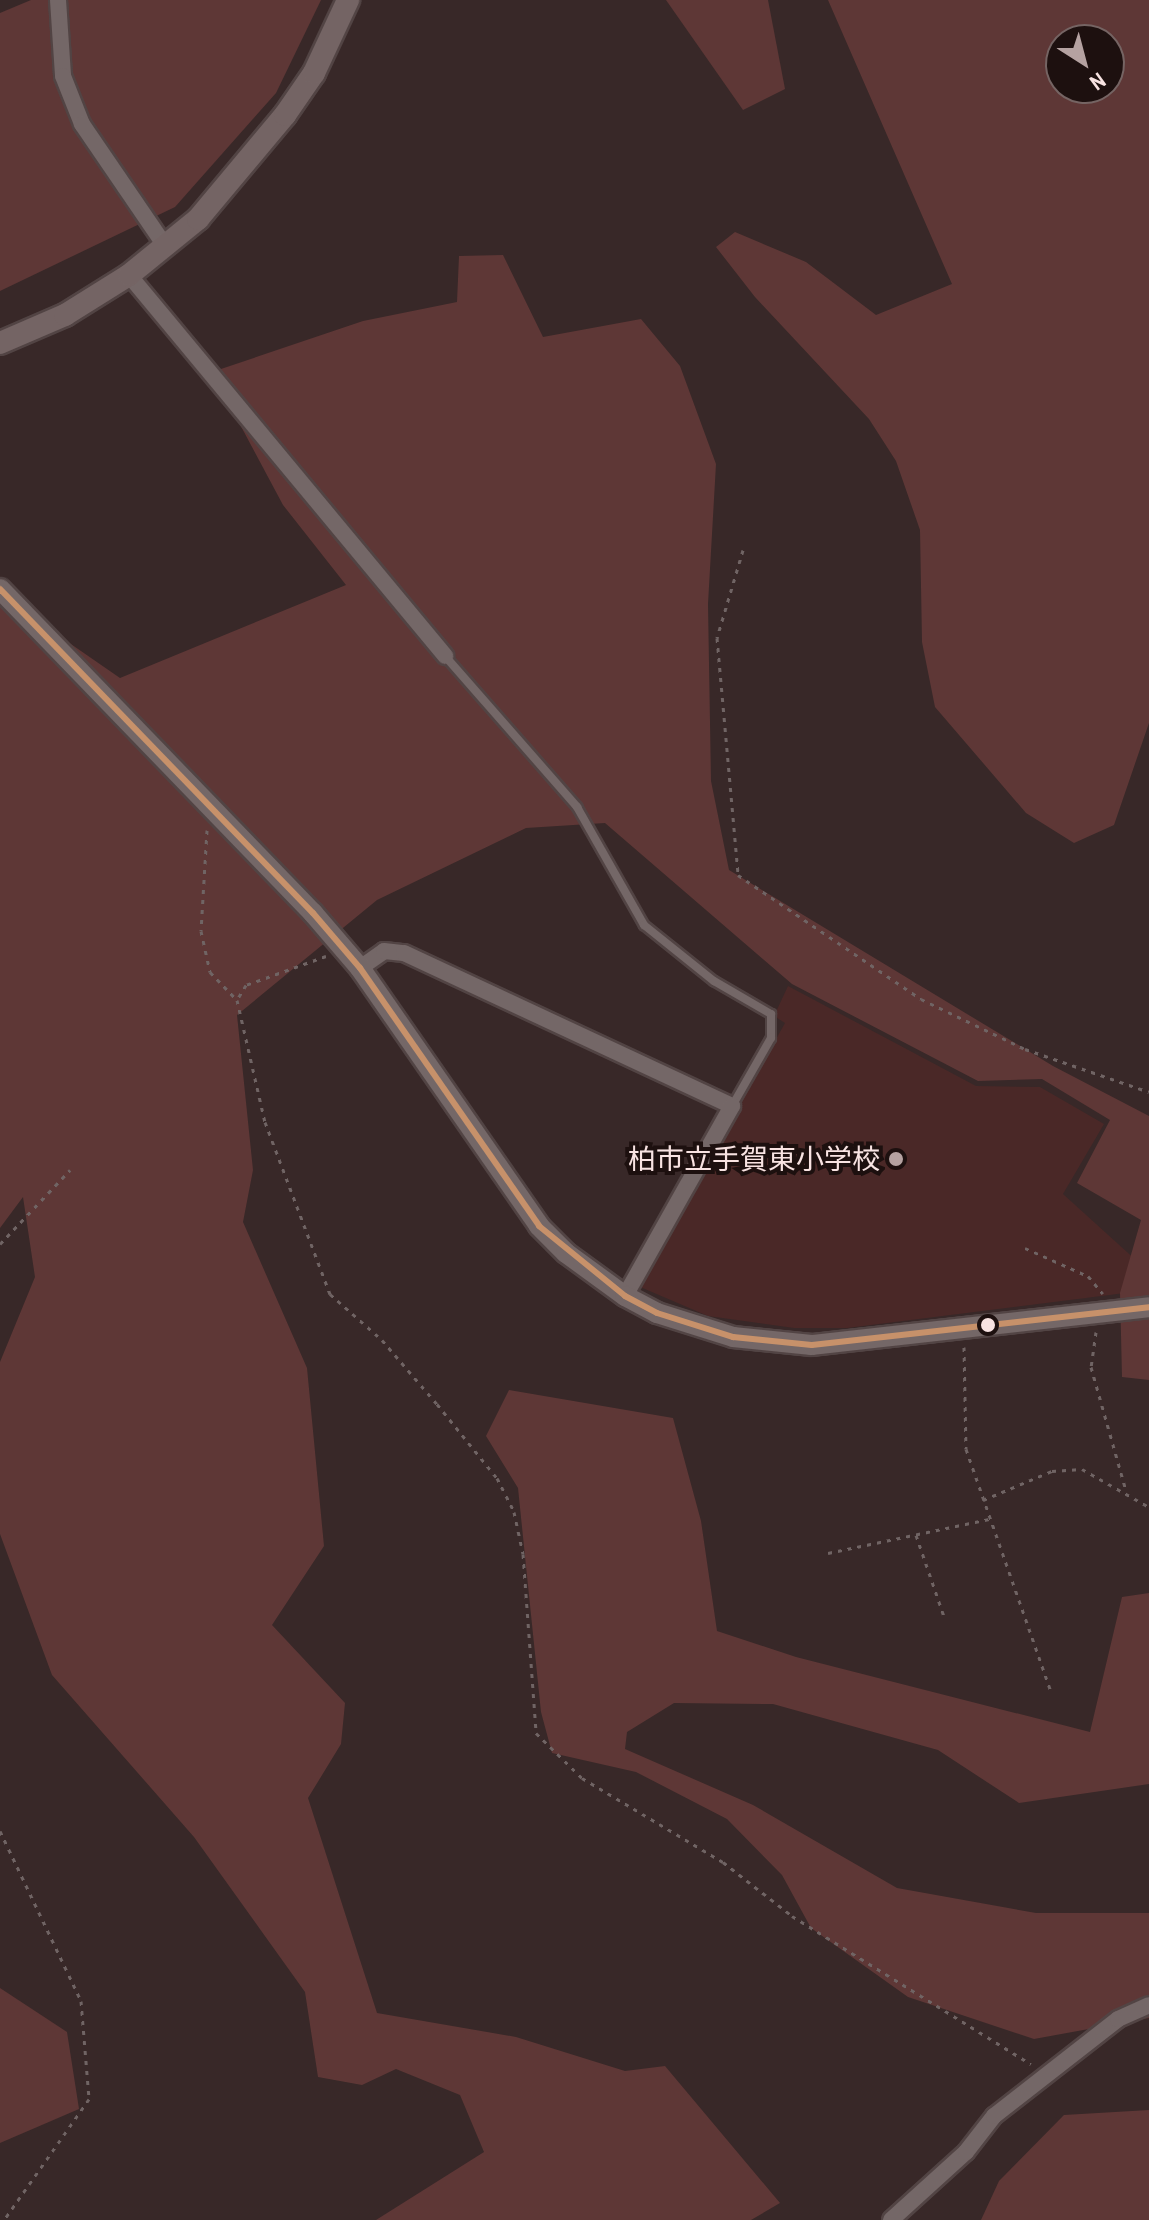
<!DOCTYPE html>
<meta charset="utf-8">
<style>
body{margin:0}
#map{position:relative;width:1149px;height:2220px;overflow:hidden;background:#382828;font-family:"Archivo Narrow","Noto Sans JP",sans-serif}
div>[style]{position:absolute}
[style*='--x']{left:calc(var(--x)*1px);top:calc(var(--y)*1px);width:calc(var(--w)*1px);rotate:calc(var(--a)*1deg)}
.built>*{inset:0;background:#4a2827}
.green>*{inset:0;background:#5e3736}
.path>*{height:3px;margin-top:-1.5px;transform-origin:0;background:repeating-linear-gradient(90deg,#706464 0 4px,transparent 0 10px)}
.roads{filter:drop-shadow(2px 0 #524444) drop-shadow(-2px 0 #524444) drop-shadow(0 2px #524444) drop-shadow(0 -2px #524444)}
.service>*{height:8px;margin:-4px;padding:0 4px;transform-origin:4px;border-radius:4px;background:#746767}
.minor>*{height:16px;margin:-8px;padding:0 8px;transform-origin:8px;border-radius:8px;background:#746767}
.tertiary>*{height:20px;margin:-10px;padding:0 10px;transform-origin:10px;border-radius:10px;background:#746767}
.secondary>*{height:22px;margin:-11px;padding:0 11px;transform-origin:11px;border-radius:11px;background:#746464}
.bus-1>*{height:6px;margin:-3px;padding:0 3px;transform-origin:3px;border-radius:3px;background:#c7916a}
.dots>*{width:22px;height:22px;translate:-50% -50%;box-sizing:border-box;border:4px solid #1d100f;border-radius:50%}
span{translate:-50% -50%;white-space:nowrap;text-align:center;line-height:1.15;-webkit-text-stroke:8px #1d100f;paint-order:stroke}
.poi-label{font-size:28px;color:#f8e3e2}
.right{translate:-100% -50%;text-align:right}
.north{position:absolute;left:1045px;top:24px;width:80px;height:80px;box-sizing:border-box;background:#1d100f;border:2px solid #756463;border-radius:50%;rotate:144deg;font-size:22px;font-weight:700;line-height:32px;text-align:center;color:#f8e3e2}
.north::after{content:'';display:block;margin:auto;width:28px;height:36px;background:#b5a2a1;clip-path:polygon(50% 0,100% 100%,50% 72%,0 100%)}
</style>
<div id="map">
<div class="built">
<i style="clip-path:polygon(788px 986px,976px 1086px,1040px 1087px,1104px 1124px,1063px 1194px,1149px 1272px,1149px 1290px,847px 1328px,794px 1328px,708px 1316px,638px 1286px,785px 1023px,774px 1016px)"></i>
</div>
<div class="green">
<i style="clip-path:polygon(31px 0,321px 0,276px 93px,175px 207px,0 291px,0 13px)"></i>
<i style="clip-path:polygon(666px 0,768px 0,785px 89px,743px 110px)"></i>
<i style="clip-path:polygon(evenodd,828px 0,1149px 0,1149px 723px,1114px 825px,1074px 843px,1026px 813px,935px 707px,922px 642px,920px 530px,896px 461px,869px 419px,755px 297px,716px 247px,735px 232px,806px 262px,876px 315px,952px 284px,828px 0,1061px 40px,1109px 40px,1109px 88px,1061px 88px,1061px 40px)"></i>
<i style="clip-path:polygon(503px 255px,543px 337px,641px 319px,680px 366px,716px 464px,708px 604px,711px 781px,729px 870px,1053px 1066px,1149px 1116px,1149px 1380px,1122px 1377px,1120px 1293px,1141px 1220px,1077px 1183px,1110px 1120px,1042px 1079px,978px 1081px,792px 984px,605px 823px,526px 828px,377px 900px,237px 1015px,253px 1170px,243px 1222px,307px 1368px,324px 1546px,272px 1625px,345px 1703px,341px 1744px,308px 1798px,377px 2013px,516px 2037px,625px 2071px,665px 2066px,780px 2203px,751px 2220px,376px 2220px,484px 2152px,460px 2095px,396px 2069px,362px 2085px,318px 2077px,305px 1992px,194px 1837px,52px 1675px,0 1534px,0 1362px,35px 1277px,23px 1197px,0 1228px,0 595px,120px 678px,346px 585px,283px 505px,212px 372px,363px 321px,457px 302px,459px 256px)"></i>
<i style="clip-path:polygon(509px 1390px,673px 1418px,701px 1521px,717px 1631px,796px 1657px,1090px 1732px,1122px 1597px,1149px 1593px,1149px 1784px,1019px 1803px,938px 1750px,773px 1704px,674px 1703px,627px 1732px,625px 1749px,753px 1805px,897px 1888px,1036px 1913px,1149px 1913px,1149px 2018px,1034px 2039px,908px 1997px,811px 1928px,782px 1875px,727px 1819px,636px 1772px,552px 1753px,541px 1712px,518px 1488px,486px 1436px)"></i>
<i style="clip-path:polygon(0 1988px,67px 2032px,79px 2109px,0 2143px)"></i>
<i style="clip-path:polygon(1149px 2110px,1149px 2220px,981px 2220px,999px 2181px,1064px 2115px)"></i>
</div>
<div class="path">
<i style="--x:743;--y:550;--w:92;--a:106.5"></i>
<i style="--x:717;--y:638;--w:238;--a:84.9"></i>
<i style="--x:738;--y:875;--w:221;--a:34.1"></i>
<i style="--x:921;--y:999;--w:115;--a:25.7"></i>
<i style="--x:1025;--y:1049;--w:131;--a:19.1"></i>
<i style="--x:207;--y:830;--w:101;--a:93.4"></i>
<i style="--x:201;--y:931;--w:42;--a:77.6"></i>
<i style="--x:210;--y:972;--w:37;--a:46"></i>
<i style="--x:326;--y:956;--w:85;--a:160.1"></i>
<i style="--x:246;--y:985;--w:17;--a:121"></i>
<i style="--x:237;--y:1000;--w:125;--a:77.1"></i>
<i style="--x:265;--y:1122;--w:184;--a:69.3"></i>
<i style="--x:330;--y:1294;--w:69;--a:41.5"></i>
<i style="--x:382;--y:1340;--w:84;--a:49.3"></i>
<i style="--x:437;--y:1404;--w:95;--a:51"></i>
<i style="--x:497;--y:1478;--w:38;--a:63"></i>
<i style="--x:514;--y:1512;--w:43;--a:77.9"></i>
<i style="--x:523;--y:1554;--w:179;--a:85.8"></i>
<i style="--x:536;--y:1733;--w:64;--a:44.4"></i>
<i style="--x:582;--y:1778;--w:164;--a:30.8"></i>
<i style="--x:723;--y:1862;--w:88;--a:38"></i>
<i style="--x:792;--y:1916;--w:281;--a:31.8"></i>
<i style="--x:0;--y:1244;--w:102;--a:-46.6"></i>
<i style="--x:1025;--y:1248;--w:69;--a:24"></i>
<i style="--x:1088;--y:1276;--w:23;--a:50"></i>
<i style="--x:1096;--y:1332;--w:35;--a:98"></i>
<i style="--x:1091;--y:1367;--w:129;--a:74.2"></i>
<i style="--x:964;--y:1347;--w:102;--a:88.9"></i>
<i style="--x:966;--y:1449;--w:257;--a:70.7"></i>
<i style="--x:983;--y:1500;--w:75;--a:-22.8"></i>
<i style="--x:1052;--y:1471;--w:30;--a:-4"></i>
<i style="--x:1082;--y:1469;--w:77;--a:29.6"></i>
<i style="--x:916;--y:1535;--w:89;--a:71"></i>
<i style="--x:828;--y:1553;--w:166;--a:-11.9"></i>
<i style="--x:0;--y:1831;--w:188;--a:64.5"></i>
<i style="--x:81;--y:2001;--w:98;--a:85.3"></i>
<i style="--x:89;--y:2099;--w:148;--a:125.1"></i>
</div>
<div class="roads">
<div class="service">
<i style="--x:445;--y:656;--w:201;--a:48.8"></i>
<i style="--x:577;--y:807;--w:136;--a:60.4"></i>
<i style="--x:644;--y:925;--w:90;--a:38.7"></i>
<i style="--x:714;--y:981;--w:66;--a:30.1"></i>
<i style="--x:771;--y:1014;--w:24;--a:90"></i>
<i style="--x:771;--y:1038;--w:78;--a:119.8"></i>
</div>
<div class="minor">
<i style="--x:58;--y:0;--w:76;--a:86.2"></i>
<i style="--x:63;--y:76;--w:52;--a:68.4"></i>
<i style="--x:82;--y:124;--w:149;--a:55.7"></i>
<i style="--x:129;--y:275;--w:495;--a:50.3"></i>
<i style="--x:360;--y:968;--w:29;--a:-35"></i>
<i style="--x:384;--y:951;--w:20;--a:6"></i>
<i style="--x:404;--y:953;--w:362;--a:25"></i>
<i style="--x:732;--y:1106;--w:218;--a:119.4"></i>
<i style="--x:891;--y:2220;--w:101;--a:-42.2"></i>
<i style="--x:966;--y:2152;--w:46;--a:-52.1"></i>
<i style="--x:994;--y:2116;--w:157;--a:-38"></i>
<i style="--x:1118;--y:2019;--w:34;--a:-24"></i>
</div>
<div class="tertiary">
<i style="--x:0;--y:589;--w:450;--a:46"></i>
<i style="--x:313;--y:913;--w:72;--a:49.5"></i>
<i style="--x:360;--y:968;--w:314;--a:55.2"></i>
<i style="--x:539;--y:1226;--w:38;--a:45"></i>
<i style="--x:566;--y:1253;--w:73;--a:36.1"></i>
<i style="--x:625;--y:1296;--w:36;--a:28"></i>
<i style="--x:657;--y:1313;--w:80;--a:17.5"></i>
<i style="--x:733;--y:1337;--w:79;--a:5.8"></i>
<i style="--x:812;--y:1345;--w:339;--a:-6.4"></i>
</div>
<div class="secondary">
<i style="--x:0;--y:343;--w:71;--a:-23.3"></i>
<i style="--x:65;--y:315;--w:75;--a:-32"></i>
<i style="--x:129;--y:275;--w:89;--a:-39.1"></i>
<i style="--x:198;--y:219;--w:136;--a:-50.1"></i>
<i style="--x:285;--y:115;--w:51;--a:-55.4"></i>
<i style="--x:314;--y:73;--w:81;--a:-65"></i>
</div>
</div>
<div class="bus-1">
<i style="--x:0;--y:589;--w:450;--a:46"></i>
<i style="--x:313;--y:913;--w:72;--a:49.5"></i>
<i style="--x:360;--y:968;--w:314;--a:55.2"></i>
<i style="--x:539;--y:1226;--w:111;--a:39.1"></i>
<i style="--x:625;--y:1296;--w:36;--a:28"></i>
<i style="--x:657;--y:1313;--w:80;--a:17.5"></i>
<i style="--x:733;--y:1337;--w:79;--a:5.8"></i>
<i style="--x:812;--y:1345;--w:339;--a:-6.4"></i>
</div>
<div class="dots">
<i style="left:896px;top:1159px;background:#b5a2a1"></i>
<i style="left:988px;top:1325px;background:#f8e3e2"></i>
</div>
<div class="poi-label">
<span class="right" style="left:880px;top:1159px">柏市立手賀東小学校</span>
</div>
<div class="north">N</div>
</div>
